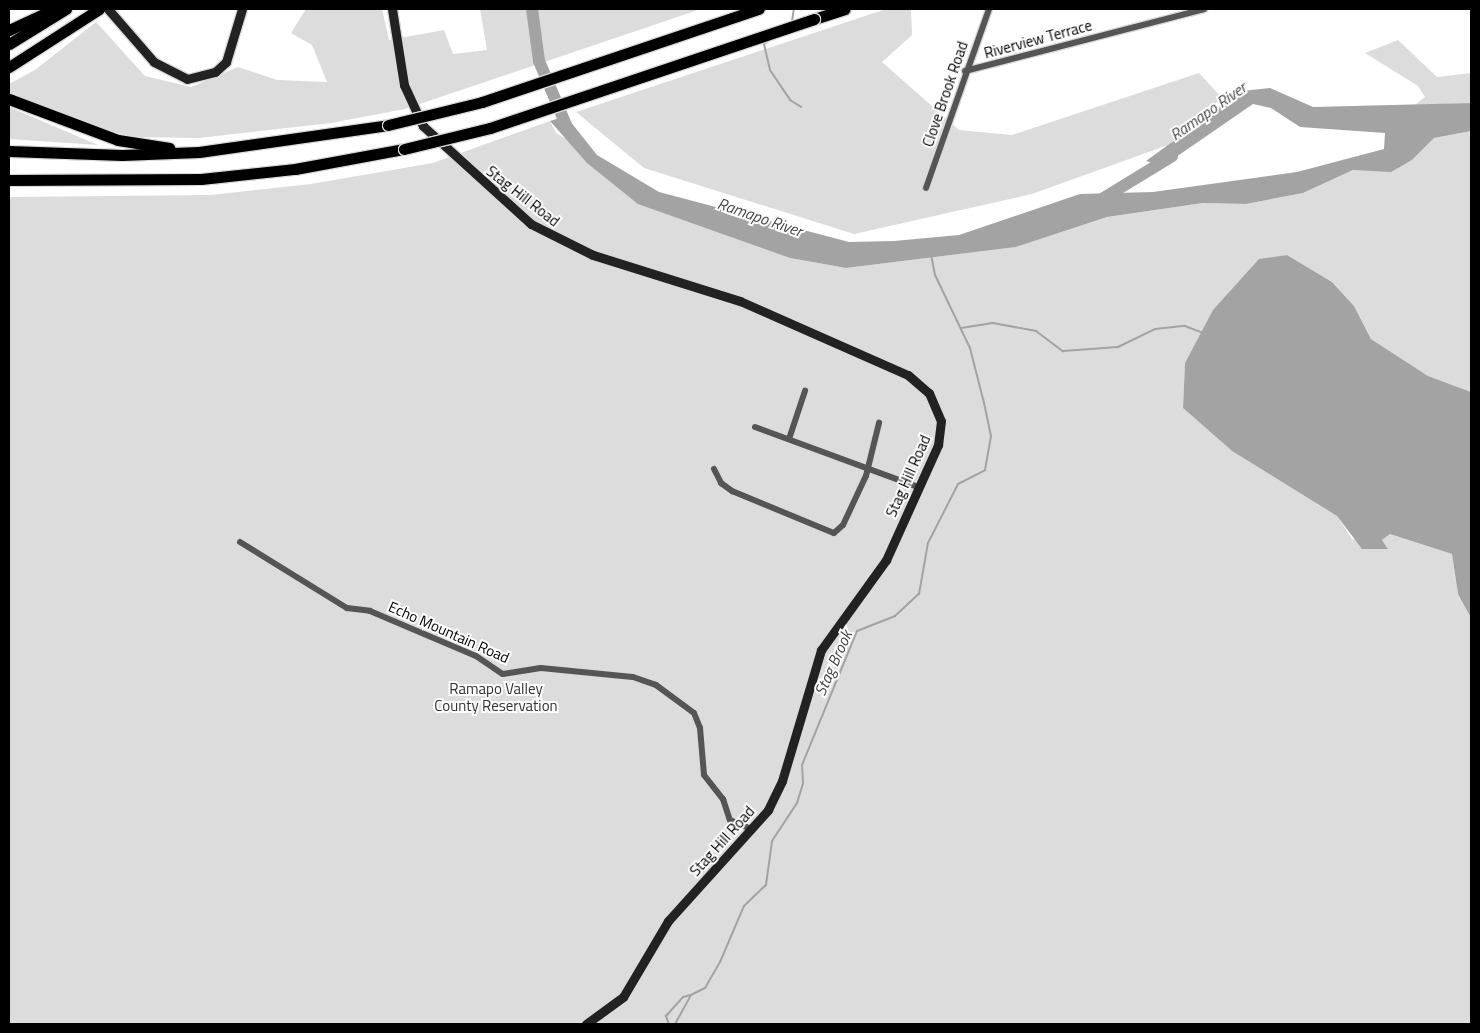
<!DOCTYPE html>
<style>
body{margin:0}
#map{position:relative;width:1480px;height:1033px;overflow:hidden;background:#fff;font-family:"Titillium Web",sans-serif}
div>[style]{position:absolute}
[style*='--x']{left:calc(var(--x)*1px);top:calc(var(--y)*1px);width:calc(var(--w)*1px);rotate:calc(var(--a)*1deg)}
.green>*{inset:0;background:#dcdcdc}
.water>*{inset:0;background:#a3a3a3}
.stream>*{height:2px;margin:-1px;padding:0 1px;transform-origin:1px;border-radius:1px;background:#a3a3a3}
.river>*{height:12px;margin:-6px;padding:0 6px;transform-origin:6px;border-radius:6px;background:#a3a3a3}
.roads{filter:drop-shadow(1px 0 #dbdbdb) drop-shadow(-1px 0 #dbdbdb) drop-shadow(0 1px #dbdbdb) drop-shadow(0 -1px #dbdbdb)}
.street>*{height:6px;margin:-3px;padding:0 3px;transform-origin:3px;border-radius:3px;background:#555}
.secondary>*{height:9px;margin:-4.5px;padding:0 4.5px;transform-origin:4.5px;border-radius:4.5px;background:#222}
.highway>*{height:11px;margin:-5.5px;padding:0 5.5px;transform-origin:5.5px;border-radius:5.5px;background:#000}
.bridges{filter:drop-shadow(1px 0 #dbdbdb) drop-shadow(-1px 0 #dbdbdb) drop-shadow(0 1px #dbdbdb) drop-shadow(0 -1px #dbdbdb)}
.highway-bridge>*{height:11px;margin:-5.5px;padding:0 5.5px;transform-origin:5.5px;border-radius:5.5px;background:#000}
span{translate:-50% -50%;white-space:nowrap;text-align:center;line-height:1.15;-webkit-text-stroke:4px #fff;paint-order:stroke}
.street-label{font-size:15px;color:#000}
.park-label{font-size:15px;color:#333}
.water-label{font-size:16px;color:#444;font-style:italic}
.frame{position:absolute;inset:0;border:10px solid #000;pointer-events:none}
</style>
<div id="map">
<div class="green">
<i style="clip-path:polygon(306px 9px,382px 9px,389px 40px,444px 30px,453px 54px,487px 50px,480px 9px,701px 9px,405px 109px,331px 123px,199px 138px,136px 137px,100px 129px,9px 92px,9px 84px,35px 70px,96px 22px,145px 76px,191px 87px,238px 67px,277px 80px,327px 82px,312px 45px,291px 33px)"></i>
<i style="clip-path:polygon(886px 9px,911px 9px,912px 35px,882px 62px,959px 130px,1012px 135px,1199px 73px,1222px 98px,1168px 145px,1032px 194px,854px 234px,644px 168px,576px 112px)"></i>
<i style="clip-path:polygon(1398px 40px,1437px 77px,1471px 73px,1471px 103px,1415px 105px,1425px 97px,1418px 86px,1365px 53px)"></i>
<i style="clip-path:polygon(9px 107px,98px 145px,9px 139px)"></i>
<i style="clip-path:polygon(550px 121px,556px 133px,724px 232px,790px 258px,846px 268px,1016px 247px,1107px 217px,1203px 203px,1246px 204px,1303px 193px,1353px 170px,1391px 171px,1412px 160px,1434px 138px,1471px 131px,1471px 392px,1428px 376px,1371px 339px,1354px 306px,1332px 282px,1287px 255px,1259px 260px,1185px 363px,1183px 408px,1232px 451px,1337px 516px,1352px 539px,1388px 549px,1382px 540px,1390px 534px,1452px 554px,1458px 594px,1471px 618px,1471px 1024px,9px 1024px,9px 197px,211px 195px,311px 184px,433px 163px)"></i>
</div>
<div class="water">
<i style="clip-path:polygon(1270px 88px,1313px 107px,1471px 103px,1471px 131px,1434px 138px,1412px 160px,1391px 172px,1353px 170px,1303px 193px,1246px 204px,1203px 203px,1107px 217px,1016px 247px,846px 268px,790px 258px,638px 204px,587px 163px,550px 121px,566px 116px,597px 155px,659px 192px,849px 242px,894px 241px,959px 235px,1080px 194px,1153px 192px,1297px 172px,1384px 149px,1385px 133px,1300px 127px,1271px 108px,1253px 104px,1163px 166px,1146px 161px,1242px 91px)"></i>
<i style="clip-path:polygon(1287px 255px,1332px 282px,1354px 306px,1371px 339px,1428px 376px,1471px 392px,1471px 618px,1458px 594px,1452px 554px,1390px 534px,1382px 540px,1388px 549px,1362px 549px,1337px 516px,1232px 451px,1183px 408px,1185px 363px,1213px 310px,1259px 259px)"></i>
</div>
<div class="stream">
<i style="--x:792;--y:21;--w:12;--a:-81"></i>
<i style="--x:772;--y:39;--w:9;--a:148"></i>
<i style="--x:764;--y:44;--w:27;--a:77"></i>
<i style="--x:770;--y:70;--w:36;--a:56"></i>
<i style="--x:790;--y:100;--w:13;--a:32"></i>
<i style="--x:961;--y:328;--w:32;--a:-9"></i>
<i style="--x:993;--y:323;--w:44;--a:10.5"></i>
<i style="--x:1036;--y:331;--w:34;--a:37"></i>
<i style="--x:1063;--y:351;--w:55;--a:-4.2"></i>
<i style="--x:1118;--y:347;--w:41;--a:-25.9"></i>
<i style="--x:1155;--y:329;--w:30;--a:-6"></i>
<i style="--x:1185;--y:326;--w:19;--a:21"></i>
<i style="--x:669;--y:1024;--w:9;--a:-111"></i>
<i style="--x:666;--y:1016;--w:25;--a:-48"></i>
<i style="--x:683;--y:997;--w:8;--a:-14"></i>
<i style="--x:675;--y:1024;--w:33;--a:-61"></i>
<i style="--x:691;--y:995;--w:16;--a:-27"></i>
<i style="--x:705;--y:988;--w:30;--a:-60"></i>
<i style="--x:720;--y:962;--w:61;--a:-66.8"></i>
<i style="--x:744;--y:906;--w:30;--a:-44"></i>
<i style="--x:766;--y:885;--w:44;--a:-82.2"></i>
<i style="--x:772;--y:841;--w:45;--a:-56.7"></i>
<i style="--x:797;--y:803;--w:21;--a:-73"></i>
<i style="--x:803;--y:783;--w:18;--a:-93"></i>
<i style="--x:802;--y:765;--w:145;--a:-67.7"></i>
<i style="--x:857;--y:631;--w:41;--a:-21.5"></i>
<i style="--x:895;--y:616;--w:33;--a:-43"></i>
<i style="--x:919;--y:594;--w:52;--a:-80"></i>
<i style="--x:928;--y:543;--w:66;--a:-63"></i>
<i style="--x:958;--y:484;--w:30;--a:-27"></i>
<i style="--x:985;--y:470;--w:35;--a:-80"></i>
<i style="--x:991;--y:436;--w:38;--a:-102"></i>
<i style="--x:983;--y:399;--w:53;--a:-104.3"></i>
<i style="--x:970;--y:348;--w:81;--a:-115.6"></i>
<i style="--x:935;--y:275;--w:21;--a:-101"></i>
</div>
<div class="river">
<i style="--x:532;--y:9;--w:52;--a:82.3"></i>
<i style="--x:539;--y:61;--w:77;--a:67.1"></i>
<i style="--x:1097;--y:202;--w:88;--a:-31.5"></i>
</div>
<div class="roads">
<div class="street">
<i style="--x:965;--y:71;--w:247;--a:-14.5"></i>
<i style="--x:926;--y:188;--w:190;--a:-70.6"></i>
<i style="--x:755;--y:427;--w:174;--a:20.2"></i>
<i style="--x:789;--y:439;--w:51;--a:-71.6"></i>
<i style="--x:714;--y:469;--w:16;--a:63"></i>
<i style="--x:721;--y:483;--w:14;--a:36"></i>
<i style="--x:732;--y:491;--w:110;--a:22.4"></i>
<i style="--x:834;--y:533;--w:12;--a:-42"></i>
<i style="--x:843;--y:525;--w:54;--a:-64.9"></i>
<i style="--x:866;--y:476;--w:55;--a:-76.2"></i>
<i style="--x:240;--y:542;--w:126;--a:31.7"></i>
<i style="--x:347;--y:608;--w:23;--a:7"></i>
<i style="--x:370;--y:611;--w:115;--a:23"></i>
<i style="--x:476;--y:656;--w:32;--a:34"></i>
<i style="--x:503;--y:674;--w:38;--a:-9"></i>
<i style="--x:541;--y:668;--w:92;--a:5.6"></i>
<i style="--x:633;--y:677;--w:24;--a:19"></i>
<i style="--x:656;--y:685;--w:47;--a:36.4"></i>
<i style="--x:694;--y:713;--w:16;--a:68"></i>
<i style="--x:700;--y:728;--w:47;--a:85.1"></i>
<i style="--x:704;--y:775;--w:31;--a:52"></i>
<i style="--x:723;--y:799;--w:22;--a:72"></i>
<i style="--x:730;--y:820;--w:25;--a:23"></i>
</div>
<div class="secondary">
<i style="--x:108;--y:9;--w:70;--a:49"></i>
<i style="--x:154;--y:62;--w:37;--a:27"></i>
<i style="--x:187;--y:79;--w:29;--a:-14"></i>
<i style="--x:215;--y:72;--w:15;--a:-42"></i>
<i style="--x:226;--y:62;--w:55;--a:-73.2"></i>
<i style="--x:392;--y:9;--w:77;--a:81"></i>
<i style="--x:404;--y:85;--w:45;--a:65.1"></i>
<i style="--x:423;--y:126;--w:146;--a:42.2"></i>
<i style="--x:531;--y:224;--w:69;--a:26.6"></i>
<i style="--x:593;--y:255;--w:154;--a:17.4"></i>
<i style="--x:740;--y:301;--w:184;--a:23.8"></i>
<i style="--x:908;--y:375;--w:28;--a:41"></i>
<i style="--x:929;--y:393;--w:30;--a:67"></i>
<i style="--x:941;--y:421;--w:24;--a:97"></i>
<i style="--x:938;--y:445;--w:126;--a:114.3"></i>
<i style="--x:886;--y:560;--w:111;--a:125.8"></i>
<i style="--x:821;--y:650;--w:137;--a:106.6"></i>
<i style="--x:782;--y:781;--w:32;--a:116"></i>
<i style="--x:768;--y:810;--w:149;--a:132"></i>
<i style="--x:668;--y:921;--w:88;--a:120.6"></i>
<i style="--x:623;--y:997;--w:46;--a:143.9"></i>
</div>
<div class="highway">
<i style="--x:814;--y:19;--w:32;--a:-18"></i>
<i style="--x:9;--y:30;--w:50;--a:-25"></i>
<i style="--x:9;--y:44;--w:67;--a:-31.6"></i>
<i style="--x:9;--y:67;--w:107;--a:-32.8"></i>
<i style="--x:9;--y:99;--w:116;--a:20.6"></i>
<i style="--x:118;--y:140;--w:52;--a:8.9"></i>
<i style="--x:9;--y:151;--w:113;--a:2"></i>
<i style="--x:122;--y:155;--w:77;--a:-2.2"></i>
<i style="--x:199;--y:152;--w:191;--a:-8.1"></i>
<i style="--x:9;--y:180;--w:192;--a:-0.3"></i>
<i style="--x:201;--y:179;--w:95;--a:-6.1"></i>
<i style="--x:295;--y:169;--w:111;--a:-10.4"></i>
</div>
</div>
<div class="bridges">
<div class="highway-bridge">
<i style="--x:388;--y:125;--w:97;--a:-13.7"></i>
<i style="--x:482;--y:102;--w:292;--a:-18.6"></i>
<i style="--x:404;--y:149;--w:89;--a:-13.7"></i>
<i style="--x:490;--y:128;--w:342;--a:-18.6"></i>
</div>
</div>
<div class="street-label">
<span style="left:1038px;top:39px;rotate:-15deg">Riverview Terrace</span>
<span style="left:945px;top:94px;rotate:-71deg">Clove Brook Road</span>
<span style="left:523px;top:196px;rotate:38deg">Stag Hill Road</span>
<span style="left:908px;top:476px;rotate:-66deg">Stag Hill Road</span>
<span style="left:449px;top:632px;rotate:24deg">Echo Mountain Road</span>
<span style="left:722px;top:841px;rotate:-48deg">Stag Hill Road</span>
</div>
<div class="park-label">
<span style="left:496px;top:697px">Ramapo Valley<br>County Reservation</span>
</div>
<div class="water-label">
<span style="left:1208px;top:111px;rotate:-35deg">Ramapo River</span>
<span style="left:760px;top:217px;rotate:19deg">Ramapo River</span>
<span style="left:833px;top:663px;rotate:-66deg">Stag Brook</span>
</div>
<div class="frame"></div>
</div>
